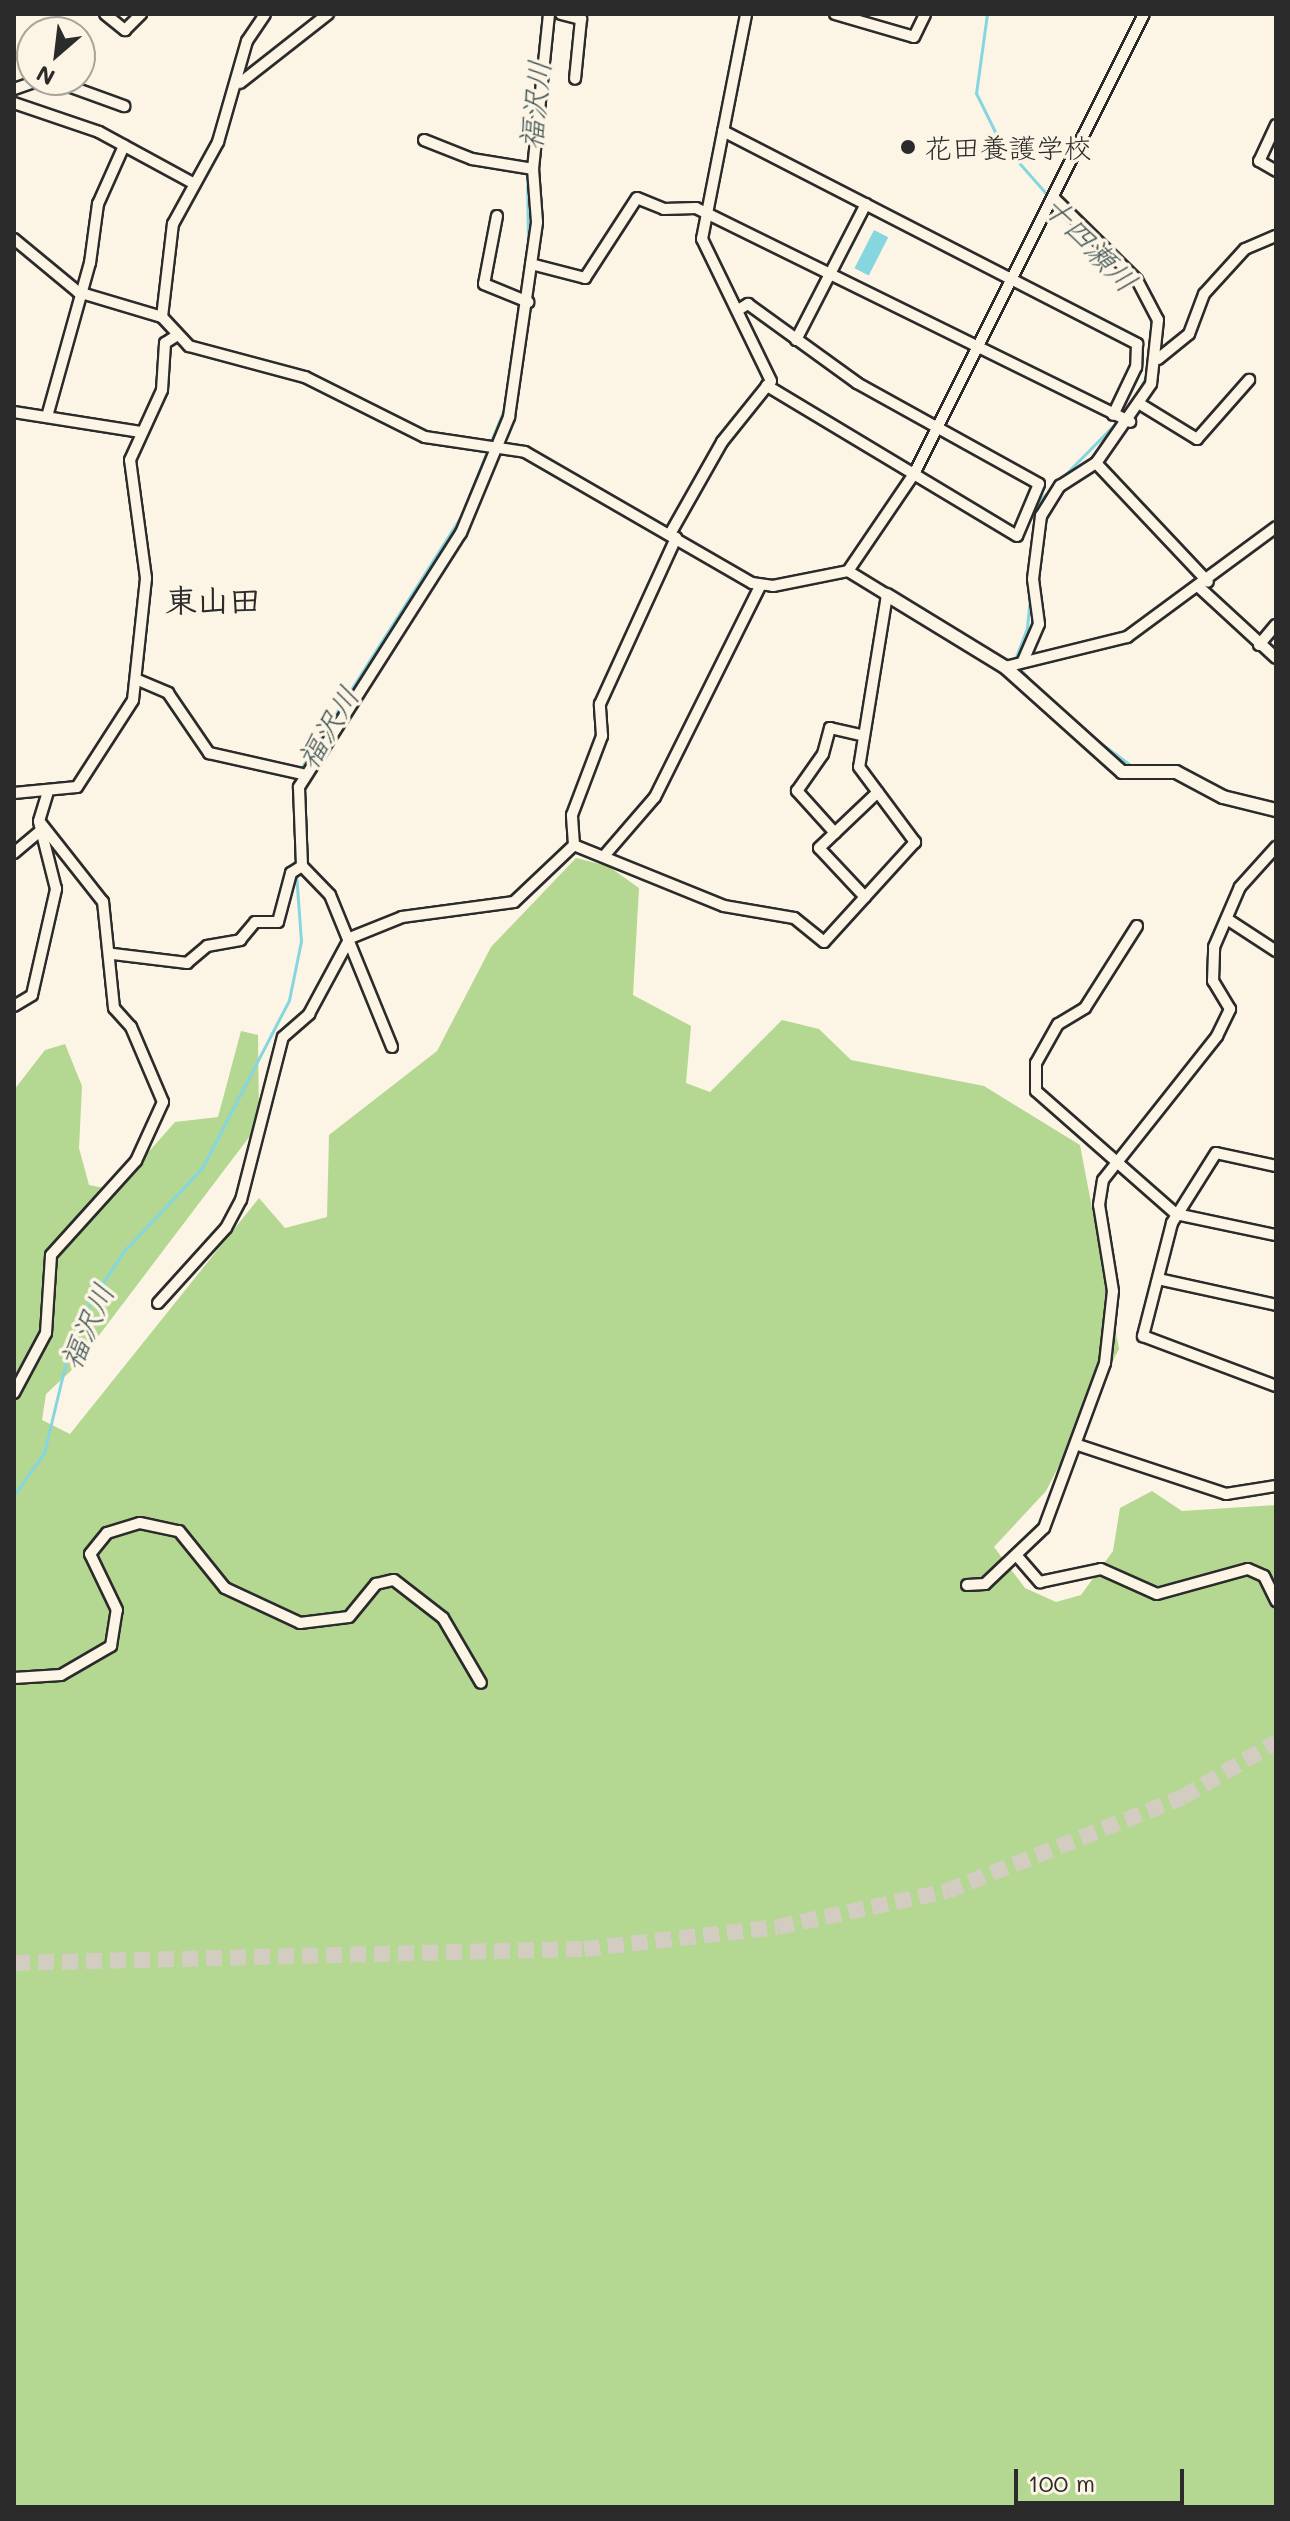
<!DOCTYPE html>
<meta charset="utf-8">
<style>
body{margin:0}
#map{position:relative;width:1290px;height:2521px;overflow:hidden;background:#fcf5e5;font-family:Mali,"Klee One",sans-serif}
div>[style]{position:absolute}
[style*='--x']{left:calc(var(--x)*1px);top:calc(var(--y)*1px);width:calc(var(--w)*1px);rotate:calc(var(--a)*1deg)}
.green>*{inset:0;background:#b4d791}
.water>*{inset:0;background:#86d6e0;transform-origin:0 0}
.stream>*{height:3px;margin:-1.5px;padding:0 1.5px;transform-origin:1.5px;border-radius:1.5px;background:#86d6e0}
.trunk-tunnel>*{height:16px;margin-top:-8px;transform-origin:0;background:repeating-linear-gradient(90deg,#d2cdc0 0 16px,transparent 0 24px)}
.roads{filter:drop-shadow(2px 0 #2b2b2b) drop-shadow(-2px 0 #2b2b2b) drop-shadow(0 2px #2b2b2b) drop-shadow(0 -2px #2b2b2b)}
.minor>*{height:10px;margin:-5px;padding:0 5px;transform-origin:5px;border-radius:5px;background:#fcf5e5}
.tertiary>*{height:12px;margin:-6px;padding:0 6px;transform-origin:6px;border-radius:6px;background:#fcf5e5}
.dots>*{width:22px;height:22px;translate:-50% -50%;box-sizing:border-box;border:4px solid #fcf5e5;border-radius:50%}
span{translate:-50% -50%;white-space:nowrap;text-align:center;line-height:1.15;-webkit-text-stroke:7px #fcf5e5;paint-order:stroke}
.poi-label{font-size:28px;color:#2b2b2b}
.left{translate:0 -50%;text-align:left}
.water-label{font-size:30px;color:#425658;font-style:italic}
.quarter-label{font-size:32px;color:#2b2b2b;font-weight:700}
.frame{position:absolute;inset:0;border:16px solid #2b2b2b;pointer-events:none}
.north{position:absolute;left:16px;top:16px;width:80px;height:80px;box-sizing:border-box;background:#fcf5e5;border:2px solid #a8a49b;border-radius:50%;rotate:208deg;font-size:22px;font-weight:700;line-height:32px;text-align:center;color:#2b2b2b}
.north::after{content:'';display:block;margin:auto;width:28px;height:36px;background:#2b2b2b;clip-path:polygon(50% 0,100% 100%,50% 72%,0 100%)}
.scale{position:absolute;left:1014px;top:2469px;width:170px;height:36px;box-sizing:border-box;border:4px solid #2b2b2b;border-top:0;padding-left:10px;font-size:24px;line-height:28px;white-space:nowrap;color:#2b2b2b;-webkit-text-stroke:6px #fcf5e5;paint-order:stroke}
</style>
<div id="map">
<div class="green">
<i style="clip-path:polygon(576px 858px,608px 866px,639px 888px,633px 995px,691px 1026px,686px 1083px,710px 1092px,782px 1020px,819px 1029px,851px 1060px,984px 1086px,1080px 1145px,1119px 1349px,1046px 1491px,994px 1547px,1025px 1588px,1056px 1602px,1081px 1595px,1113px 1551px,1120px 1508px,1152px 1491px,1182px 1511px,1276px 1505px,1276px 2507px,14px 2507px,14px 1090px,45px 1050px,65px 1044px,82px 1086px,79px 1148px,89px 1185px,115px 1190px,175px 1122px,218px 1117px,241px 1031px,258px 1035px,259px 1124px,75px 1367px,46px 1394px,42px 1420px,70px 1434px,259px 1198px,285px 1228px,327px 1217px,329px 1135px,437px 1051px,491px 947px)"></i>
</div>
<div class="water">
<i style="left:874px;top:230px;width:16px;height:43px;rotate:27deg"></i>
</div>
<div class="stream">
<i style="--x:987;--y:14;--w:80;--a:97.9"></i>
<i style="--x:976;--y:93;--w:52;--a:63.9"></i>
<i style="--x:999;--y:140;--w:76;--a:48.7"></i>
<i style="--x:527;--y:165;--w:152;--a:-84"></i>
<i style="--x:527;--y:173;--w:76;--a:89.2"></i>
<i style="--x:1115;--y:266;--w:29;--a:44"></i>
<i style="--x:1151;--y:313;--w:24;--a:88"></i>
<i style="--x:1135;--y:398;--w:28;--a:-63"></i>
<i style="--x:1014;--y:662;--w:36;--a:-69"></i>
<i style="--x:1027;--y:628;--w:128;--a:-84.6"></i>
<i style="--x:1039;--y:501;--w:114;--a:-45.4"></i>
<i style="--x:1019;--y:668;--w:33;--a:47"></i>
<i style="--x:1091;--y:736;--w:52;--a:36.4"></i>
<i style="--x:1144;--y:766;--w:32;--a:0"></i>
<i style="--x:300;--y:770;--w:301;--a:-57.6"></i>
<i style="--x:461;--y:516;--w:115;--a:-68.1"></i>
<i style="--x:504;--y:409;--w:78;--a:-81.1"></i>
<i style="--x:1221;--y:790;--w:57;--a:13.3"></i>
<i style="--x:295;--y:821;--w:44;--a:88.7"></i>
<i style="--x:14;--y:1495;--w:52;--a:-54.5"></i>
<i style="--x:44;--y:1453;--w:103;--a:-76.5"></i>
<i style="--x:68;--y:1353;--w:57;--a:-66.1"></i>
<i style="--x:91;--y:1301;--w:60;--a:-56.6"></i>
<i style="--x:124;--y:1251;--w:114;--a:-46.8"></i>
<i style="--x:202;--y:1168;--w:189;--a:-62.6"></i>
<i style="--x:289;--y:1000;--w:60;--a:-78.5"></i>
<i style="--x:301;--y:941;--w:68;--a:-94.2"></i>
</div>
<div class="trunk-tunnel">
<i style="--x:14;--y:1963;--w:570;--a:-1.41"></i>
<i style="--x:584;--y:1949;--w:195;--a:-6.5"></i>
<i style="--x:778;--y:1927;--w:173;--a:-12"></i>
<i style="--x:947;--y:1891;--w:254;--a:-21.7"></i>
<i style="--x:1183;--y:1797;--w:108;--a:-30.6"></i>
</div>
<div class="roads">
<div class="minor">
<i style="--x:105;--y:14;--w:26;--a:39"></i>
<i style="--x:125;--y:30;--w:23;--a:-45"></i>
<i style="--x:561;--y:14;--w:21;--a:14"></i>
<i style="--x:581;--y:19;--w:60;--a:95.7"></i>
<i style="--x:835;--y:14;--w:82;--a:16.2"></i>
<i style="--x:914;--y:37;--w:25;--a:-64"></i>
<i style="--x:52;--y:80;--w:77;--a:19.9"></i>
<i style="--x:240;--y:83;--w:112;--a:-38.1"></i>
<i style="--x:14;--y:89;--w:28;--a:-19"></i>
<i style="--x:14;--y:103;--w:90;--a:18.8"></i>
<i style="--x:99;--y:132;--w:107;--a:28.5"></i>
<i style="--x:1276;--y:125;--w:40;--a:115"></i>
<i style="--x:1259;--y:161;--w:20;--a:30"></i>
<i style="--x:723;--y:131;--w:466;--a:27.2"></i>
<i style="--x:1137;--y:344;--w:23;--a:92"></i>
<i style="--x:1136;--y:367;--w:53;--a:115.6"></i>
<i style="--x:424;--y:140;--w:52;--a:21.6"></i>
<i style="--x:472;--y:159;--w:62;--a:9.3"></i>
<i style="--x:1056;--y:200;--w:114;--a:44.6"></i>
<i style="--x:1137;--y:280;--w:45;--a:62.3"></i>
<i style="--x:1158;--y:320;--w:64;--a:96.2"></i>
<i style="--x:1151;--y:384;--w:96;--a:124.8"></i>
<i style="--x:1096;--y:463;--w:163;--a:46.7"></i>
<i style="--x:497;--y:216;--w:69;--a:100.8"></i>
<i style="--x:484;--y:284;--w:48;--a:22.2"></i>
<i style="--x:14;--y:239;--w:83;--a:39.6"></i>
<i style="--x:78;--y:292;--w:88;--a:16.6"></i>
<i style="--x:162;--y:317;--w:40;--a:47"></i>
<i style="--x:189;--y:346;--w:120;--a:15"></i>
<i style="--x:305;--y:377;--w:134;--a:26.6"></i>
<i style="--x:425;--y:437;--w:101;--a:8.5"></i>
<i style="--x:525;--y:452;--w:262;--a:30"></i>
<i style="--x:752;--y:583;--w:21;--a:8"></i>
<i style="--x:773;--y:586;--w:76;--a:-11.3"></i>
<i style="--x:848;--y:571;--w:46;--a:31.6"></i>
<i style="--x:887;--y:595;--w:174;--a:99.2"></i>
<i style="--x:859;--y:767;--w:94;--a:53.3"></i>
<i style="--x:915;--y:842;--w:135;--a:132.3"></i>
<i style="--x:824;--y:942;--w:38;--a:-141"></i>
<i style="--x:794;--y:918;--w:71;--a:-170.3"></i>
<i style="--x:724;--y:906;--w:162;--a:-157.9"></i>
<i style="--x:531;--y:264;--w:56;--a:14.5"></i>
<i style="--x:585;--y:278;--w:95;--a:-57"></i>
<i style="--x:637;--y:198;--w:29;--a:22"></i>
<i style="--x:664;--y:209;--w:32;--a:-2"></i>
<i style="--x:696;--y:208;--w:484;--a:26.2"></i>
<i style="--x:738;--y:310;--w:12;--a:-31"></i>
<i style="--x:748;--y:304;--w:135;--a:35.9"></i>
<i style="--x:857;--y:383;--w:208;--a:29"></i>
<i style="--x:1039;--y:484;--w:56;--a:112.9"></i>
<i style="--x:1017;--y:536;--w:292;--a:-149"></i>
<i style="--x:162;--y:317;--w:94;--a:-83.3"></i>
<i style="--x:173;--y:224;--w:94;--a:-61.2"></i>
<i style="--x:218;--y:142;--w:105;--a:-74"></i>
<i style="--x:247;--y:41;--w:32;--a:-56"></i>
<i style="--x:796;--y:340;--w:153;--a:-62.8"></i>
<i style="--x:1158;--y:359;--w:40;--a:-39"></i>
<i style="--x:1189;--y:334;--w:43;--a:-69.4"></i>
<i style="--x:1204;--y:294;--w:61;--a:-47.7"></i>
<i style="--x:1245;--y:249;--w:34;--a:-23"></i>
<i style="--x:1140;--y:404;--w:67;--a:31.6"></i>
<i style="--x:1197;--y:439;--w:79;--a:-48.6"></i>
<i style="--x:14;--y:412;--w:128;--a:9"></i>
<i style="--x:48;--y:413;--w:156;--a:-74.4"></i>
<i style="--x:90;--y:263;--w:60;--a:-82.3"></i>
<i style="--x:98;--y:204;--w:64;--a:-65.9"></i>
<i style="--x:670;--y:534;--w:106;--a:-60.5"></i>
<i style="--x:722;--y:442;--w:78;--a:-51.2"></i>
<i style="--x:771;--y:381;--w:158;--a:-115.9"></i>
<i style="--x:702;--y:239;--w:229;--a:-78.9"></i>
<i style="--x:848;--y:571;--w:117;--a:-55.8"></i>
<i style="--x:914;--y:474;--w:514;--a:-63.43"></i>
<i style="--x:1200;--y:588;--w:103;--a:42.6"></i>
<i style="--x:1259;--y:645;--w:26;--a:-50"></i>
<i style="--x:1023;--y:661;--w:40;--a:-66.6"></i>
<i style="--x:1039;--y:624;--w:45;--a:-97.6"></i>
<i style="--x:1033;--y:579;--w:64;--a:-82.8"></i>
<i style="--x:1041;--y:516;--w:36;--a:-58"></i>
<i style="--x:1060;--y:486;--w:43;--a:-32.6"></i>
<i style="--x:1005;--y:667;--w:126;--a:-13.8"></i>
<i style="--x:1127;--y:637;--w:185;--a:-36.4"></i>
<i style="--x:138;--y:680;--w:33;--a:23"></i>
<i style="--x:168;--y:693;--w:73;--a:55.7"></i>
<i style="--x:209;--y:753;--w:95;--a:12.7"></i>
<i style="--x:14;--y:793;--w:63;--a:-5.4"></i>
<i style="--x:77;--y:787;--w:103;--a:-57.2"></i>
<i style="--x:133;--y:700;--w:123;--a:-83.9"></i>
<i style="--x:146;--y:578;--w:119;--a:-97.7"></i>
<i style="--x:130;--y:460;--w:77;--a:-65.4"></i>
<i style="--x:162;--y:390;--w:47;--a:-86.3"></i>
<i style="--x:165;--y:343;--w:13;--a:-32"></i>
<i style="--x:835;--y:833;--w:57;--a:-132.1"></i>
<i style="--x:797;--y:791;--w:45;--a:-54.9"></i>
<i style="--x:823;--y:754;--w:27;--a:-75"></i>
<i style="--x:830;--y:728;--w:32;--a:13"></i>
<i style="--x:574;--y:845;--w:30;--a:-94"></i>
<i style="--x:572;--y:815;--w:85;--a:-69.2"></i>
<i style="--x:602;--y:736;--w:32;--a:-94"></i>
<i style="--x:600;--y:704;--w:183;--a:-65.4"></i>
<i style="--x:14;--y:853;--w:33;--a:-40"></i>
<i style="--x:604;--y:856;--w:78;--a:-49.2"></i>
<i style="--x:655;--y:797;--w:236;--a:-63.5"></i>
<i style="--x:865;--y:897;--w:67;--a:-133.2"></i>
<i style="--x:819;--y:848;--w:81;--a:-43.5"></i>
<i style="--x:1227;--y:919;--w:59;--a:33.1"></i>
<i style="--x:1137;--y:926;--w:97;--a:122.4"></i>
<i style="--x:1085;--y:1008;--w:31;--a:149"></i>
<i style="--x:1058;--y:1024;--w:45;--a:119.4"></i>
<i style="--x:1036;--y:1063;--w:28;--a:90"></i>
<i style="--x:1036;--y:1091;--w:186;--a:41.3"></i>
<i style="--x:1176;--y:1214;--w:102;--a:11.9"></i>
<i style="--x:113;--y:954;--w:75;--a:6.9"></i>
<i style="--x:187;--y:963;--w:26;--a:-40"></i>
<i style="--x:207;--y:946;--w:34;--a:-10"></i>
<i style="--x:240;--y:940;--w:23;--a:-50"></i>
<i style="--x:255;--y:922;--w:23;--a:0"></i>
<i style="--x:278;--y:922;--w:51;--a:-75.1"></i>
<i style="--x:291;--y:873;--w:13;--a:-32"></i>
<i style="--x:14;--y:1006;--w:21;--a:-31"></i>
<i style="--x:32;--y:995;--w:109;--a:-77.2"></i>
<i style="--x:56;--y:889;--w:69;--a:-104.2"></i>
<i style="--x:392;--y:1047;--w:164;--a:-112.2"></i>
<i style="--x:330;--y:895;--w:40;--a:-134"></i>
<i style="--x:302;--y:866;--w:79;--a:-92.2"></i>
<i style="--x:299;--y:787;--w:301;--a:-57.5"></i>
<i style="--x:461;--y:533;--w:126;--a:-67.5"></i>
<i style="--x:509;--y:417;--w:197;--a:-81.8"></i>
<i style="--x:537;--y:222;--w:53;--a:-94.3"></i>
<i style="--x:533;--y:169;--w:156;--a:-84.1"></i>
<i style="--x:1276;--y:1166;--w:61;--a:-167.8"></i>
<i style="--x:1216;--y:1153;--w:83;--a:122.2"></i>
<i style="--x:1172;--y:1223;--w:117;--a:104.4"></i>
<i style="--x:1143;--y:1336;--w:142;--a:20.6"></i>
<i style="--x:1158;--y:1279;--w:121;--a:12.4"></i>
<i style="--x:158;--y:1303;--w:101;--a:-47.8"></i>
<i style="--x:226;--y:1228;--w:32;--a:-62"></i>
<i style="--x:241;--y:1200;--w:168;--a:-75.6"></i>
<i style="--x:283;--y:1037;--w:35;--a:-41"></i>
<i style="--x:309;--y:1014;--w:86;--a:-61.7"></i>
<i style="--x:350;--y:938;--w:56;--a:-22"></i>
<i style="--x:402;--y:917;--w:113;--a:-7.6"></i>
<i style="--x:514;--y:902;--w:83;--a:-43.5"></i>
<i style="--x:14;--y:1393;--w:68;--a:-61.9"></i>
<i style="--x:46;--y:1333;--w:78;--a:-86.3"></i>
<i style="--x:51;--y:1255;--w:127;--a:-47.9"></i>
<i style="--x:136;--y:1161;--w:65;--a:-65.4"></i>
<i style="--x:163;--y:1102;--w:82;--a:-113.1"></i>
<i style="--x:131;--y:1027;--w:25;--a:-132"></i>
<i style="--x:114;--y:1008;--w:107;--a:-95.9"></i>
<i style="--x:103;--y:902;--w:103;--a:-128.3"></i>
<i style="--x:39;--y:821;--w:28;--a:-73"></i>
<i style="--x:1078;--y:1445;--w:156;--a:18.3"></i>
<i style="--x:1226;--y:1494;--w:51;--a:-9.1"></i>
<i style="--x:1017;--y:1556;--w:35;--a:49"></i>
<i style="--x:1040;--y:1582;--w:62;--a:-12"></i>
<i style="--x:1101;--y:1569;--w:61;--a:24.1"></i>
<i style="--x:1157;--y:1594;--w:94;--a:-15.4"></i>
<i style="--x:1248;--y:1569;--w:17;--a:24"></i>
<i style="--x:1264;--y:1576;--w:28;--a:64"></i>
<i style="--x:967;--y:1585;--w:18;--a:-3"></i>
<i style="--x:985;--y:1584;--w:81;--a:-43.5"></i>
<i style="--x:1044;--y:1528;--w:176;--a:-69.7"></i>
<i style="--x:1105;--y:1363;--w:72;--a:-83.7"></i>
<i style="--x:1113;--y:1291;--w:87;--a:-99.2"></i>
<i style="--x:1099;--y:1205;--w:25;--a:-81"></i>
<i style="--x:1103;--y:1180;--w:184;--a:-51.6"></i>
<i style="--x:1217;--y:1036;--w:30;--a:-64"></i>
<i style="--x:1230;--y:1009;--w:33;--a:-121"></i>
<i style="--x:1213;--y:981;--w:34;--a:-88"></i>
<i style="--x:1214;--y:947;--w:65;--a:-66.6"></i>
<i style="--x:1240;--y:887;--w:54;--a:-48"></i>
<i style="--x:14;--y:1678;--w:47;--a:-3.7"></i>
<i style="--x:61;--y:1675;--w:58;--a:-30.1"></i>
<i style="--x:111;--y:1646;--w:36;--a:-81"></i>
<i style="--x:117;--y:1610;--w:62;--a:-115.7"></i>
<i style="--x:90;--y:1554;--w:27;--a:-51"></i>
<i style="--x:107;--y:1533;--w:34;--a:-17"></i>
<i style="--x:140;--y:1523;--w:40;--a:12"></i>
<i style="--x:179;--y:1531;--w:73;--a:51.1"></i>
<i style="--x:225;--y:1588;--w:83;--a:25"></i>
<i style="--x:300;--y:1623;--w:49;--a:-7"></i>
<i style="--x:349;--y:1617;--w:43;--a:-50.7"></i>
<i style="--x:376;--y:1584;--w:18;--a:-13"></i>
<i style="--x:394;--y:1580;--w:62;--a:37.8"></i>
<i style="--x:443;--y:1618;--w:75;--a:59.7"></i>
</div>
<div class="tertiary">
<i style="--x:887;--y:595;--w:138;--a:31.4"></i>
<i style="--x:1005;--y:667;--w:157;--a:41.9"></i>
<i style="--x:1122;--y:772;--w:54;--a:0"></i>
<i style="--x:1176;--y:772;--w:53;--a:28"></i>
<i style="--x:1223;--y:797;--w:55;--a:13.8"></i>
</div>
</div>
<div class="dots">
<i style="left:908px;top:147px;background:#2b2b2b"></i>
</div>
<div class="poi-label">
<span class="left" style="left:924px;top:147px">花田養護学校</span>
</div>
<div class="water-label">
<span style="left:534px;top:105px;rotate:-84deg">福沢川</span>
<span style="left:1091px;top:243px;rotate:46deg">十四瀬川</span>
<span style="left:327px;top:727px;rotate:-59deg">福沢川</span>
<span style="left:86px;top:1326px;rotate:-66deg">福沢川</span>
</div>
<div class="quarter-label">
<span style="left:213px;top:599px">東山田</span>
</div>
<div class="frame"></div>
<div class="north">N</div>
<div class="scale">100 m</div>
</div>
